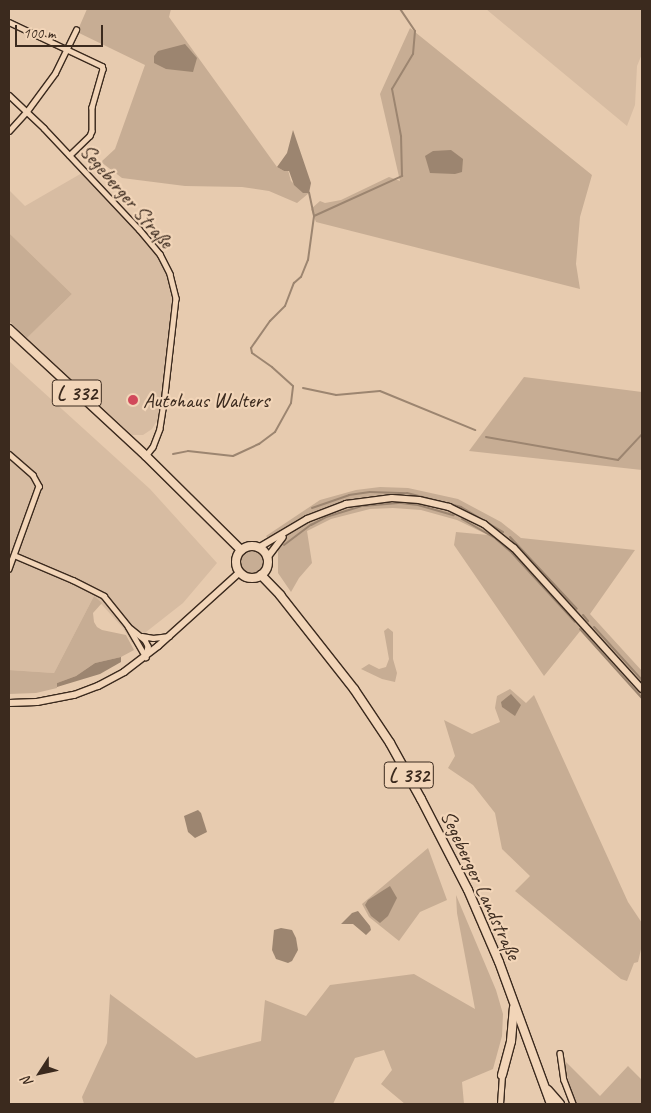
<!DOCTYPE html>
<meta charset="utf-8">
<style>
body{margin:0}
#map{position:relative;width:651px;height:1113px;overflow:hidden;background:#e7cbaf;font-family:Caveat,sans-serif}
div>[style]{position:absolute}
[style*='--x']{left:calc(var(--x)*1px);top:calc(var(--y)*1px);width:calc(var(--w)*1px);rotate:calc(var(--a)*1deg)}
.built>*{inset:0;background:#d7bca2}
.green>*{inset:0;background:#c7ad94}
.round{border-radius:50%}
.water>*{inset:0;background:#9c8570}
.stream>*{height:2px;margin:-1px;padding:0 1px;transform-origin:1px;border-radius:1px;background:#9c8570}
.roads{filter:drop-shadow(1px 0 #3b2a1e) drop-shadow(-1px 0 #3b2a1e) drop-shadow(0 1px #3b2a1e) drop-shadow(0 -1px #3b2a1e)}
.street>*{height:4.5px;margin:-2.25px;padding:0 2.25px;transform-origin:2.25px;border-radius:2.25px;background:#f2d5b8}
.secondary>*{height:6px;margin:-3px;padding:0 3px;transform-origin:3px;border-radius:3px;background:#f2d5b8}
.primary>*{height:8px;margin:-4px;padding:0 4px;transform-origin:4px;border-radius:4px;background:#f2d5b8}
.primary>.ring{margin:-4px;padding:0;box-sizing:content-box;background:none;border:8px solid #f2d5b8;border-radius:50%}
.dots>*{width:14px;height:14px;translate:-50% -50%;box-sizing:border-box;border:2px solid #f2d5b8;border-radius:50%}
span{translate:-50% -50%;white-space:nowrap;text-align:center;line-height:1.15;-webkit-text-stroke:4.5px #f2d5b8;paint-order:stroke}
.shield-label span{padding:1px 4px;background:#f2d5b8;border:1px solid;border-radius:4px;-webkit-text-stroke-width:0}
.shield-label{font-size:20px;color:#3b2a1e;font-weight:700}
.street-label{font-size:21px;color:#3b2a1e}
.poi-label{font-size:21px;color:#3b2a1e}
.left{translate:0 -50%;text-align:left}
.frame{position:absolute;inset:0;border:10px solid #3b2a1e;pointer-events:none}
.north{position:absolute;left:15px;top:1048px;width:50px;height:50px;-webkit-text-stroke:4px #f2d5b8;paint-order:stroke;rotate:235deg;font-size:14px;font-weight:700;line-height:20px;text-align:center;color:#3b2a1e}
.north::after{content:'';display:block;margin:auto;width:18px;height:22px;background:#3b2a1e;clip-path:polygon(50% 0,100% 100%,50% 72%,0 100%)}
.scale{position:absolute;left:15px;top:25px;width:88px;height:22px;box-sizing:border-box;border:2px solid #3b2a1e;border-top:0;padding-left:6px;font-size:15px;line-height:18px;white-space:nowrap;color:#3b2a1e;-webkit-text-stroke:4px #f2d5b8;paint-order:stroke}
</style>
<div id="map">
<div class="built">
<i style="clip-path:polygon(486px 9px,642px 9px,642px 54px,637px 66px,635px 105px,627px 126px)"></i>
<i style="clip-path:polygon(82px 173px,94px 183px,158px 252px,170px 274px,175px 298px,159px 417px,152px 429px,143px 435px,132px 435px,27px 338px,72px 294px,9px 233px,9px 190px,25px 206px)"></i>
<i style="clip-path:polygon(9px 361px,150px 489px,217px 563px,183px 603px,132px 643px,123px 628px,94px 596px,54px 673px,9px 670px)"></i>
</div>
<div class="green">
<i style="clip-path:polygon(87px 9px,171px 9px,169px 17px,277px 167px,284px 171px,288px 170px,291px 181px,303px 192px,309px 193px,297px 203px,269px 191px,242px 187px,185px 186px,122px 178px,101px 162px,115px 149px,145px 65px,77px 32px)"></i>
<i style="clip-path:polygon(410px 28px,592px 175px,580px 217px,576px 264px,580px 289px,316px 222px,311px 209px,320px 201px,325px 203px,341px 200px,389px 177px,400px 181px,380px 94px)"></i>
<i style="clip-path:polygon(9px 233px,72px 294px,27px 338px,9px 321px)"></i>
<i style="clip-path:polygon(524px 377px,642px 392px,642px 470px,469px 451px)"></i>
<i style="clip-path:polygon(380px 487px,408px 488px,458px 499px,501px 522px,521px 538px,635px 550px,590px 614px,642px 671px,642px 698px,581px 630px,544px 676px,454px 545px,456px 532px,488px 535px,457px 520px,421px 510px,393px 508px,370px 509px,331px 519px,307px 531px,312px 563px,299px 578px,291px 592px,278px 573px,278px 550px,266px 536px,320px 500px,356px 490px)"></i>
<i class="round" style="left:240px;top:550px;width:24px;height:24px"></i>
<i style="clip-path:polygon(94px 596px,102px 603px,93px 613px,94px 622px,97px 627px,102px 630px,126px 635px,134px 650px,121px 657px,95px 663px,76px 676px,57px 683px,57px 688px,36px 693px,9px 694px,9px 670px,54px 673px)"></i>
<i style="clip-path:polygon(388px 628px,393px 632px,393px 659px,397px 673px,395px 682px,382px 679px,361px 669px,369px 664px,379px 669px,386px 667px,389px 659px,384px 631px)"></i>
<i style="clip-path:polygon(510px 689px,526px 703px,534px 695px,628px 902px,642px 923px,642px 945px,638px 962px,634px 963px,627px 981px,621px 979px,515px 891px,530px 876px,502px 849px,495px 813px,473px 785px,448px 768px,455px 756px,444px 720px,472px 734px,500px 722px,495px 708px,497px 696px)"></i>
<i style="clip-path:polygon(428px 848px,447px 900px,420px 912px,399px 941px,369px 917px,362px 904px)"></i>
<i style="clip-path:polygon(456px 895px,496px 990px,503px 1014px,502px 1036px,493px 1069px,462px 1082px,464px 1104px,405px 1104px,381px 1084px,392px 1070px,384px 1050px,355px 1058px,333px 1104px,84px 1104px,82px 1097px,107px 1043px,110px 994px,196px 1058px,261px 1041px,265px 1000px,306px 1016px,330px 985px,414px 974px,475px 1009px,457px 913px)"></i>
<i style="clip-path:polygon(562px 1058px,600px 1096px,628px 1066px,642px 1080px,642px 1104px,575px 1104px)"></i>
</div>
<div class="water">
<i style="clip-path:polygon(185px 44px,197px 58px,193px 72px,166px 69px,154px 63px,154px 56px,158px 51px)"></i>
<i style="clip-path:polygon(293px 130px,311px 183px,309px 193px,303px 193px,294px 185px,289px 171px,284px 171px,277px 167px,287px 153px)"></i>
<i style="clip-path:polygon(451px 150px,463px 159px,462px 172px,455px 174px,430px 173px,425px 156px,433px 151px)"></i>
<i style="clip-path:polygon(121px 657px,121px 662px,100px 674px,57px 687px,57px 683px,76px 676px,95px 663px)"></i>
<i style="clip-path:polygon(511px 694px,521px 705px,515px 716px,502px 707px,501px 702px)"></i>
<i style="clip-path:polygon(198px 810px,201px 813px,207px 832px,195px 838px,188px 832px,184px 816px)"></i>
<i style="clip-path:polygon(390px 886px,397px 898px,388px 916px,380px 923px,371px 916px,365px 905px,368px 900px)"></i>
<i style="clip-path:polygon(358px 911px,370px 926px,371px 930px,366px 935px,353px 924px,341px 924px,352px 913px)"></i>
<i style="clip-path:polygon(281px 928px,292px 930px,296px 938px,298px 950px,292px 961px,288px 963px,276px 959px,272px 950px,274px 930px)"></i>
</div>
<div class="stream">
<i style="--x:314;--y:216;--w:97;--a:-24.4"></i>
<i style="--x:402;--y:176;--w:40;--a:-91.4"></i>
<i style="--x:401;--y:136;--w:48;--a:-100.8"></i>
<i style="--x:392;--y:89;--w:41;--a:-59"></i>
<i style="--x:413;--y:54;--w:23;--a:-85"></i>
<i style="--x:415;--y:31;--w:27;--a:-124"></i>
<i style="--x:303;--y:388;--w:34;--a:12"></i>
<i style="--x:336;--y:395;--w:44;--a:-5.2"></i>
<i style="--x:380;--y:391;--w:103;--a:22.3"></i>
<i style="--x:486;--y:437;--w:134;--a:9.9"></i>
<i style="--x:618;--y:460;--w:35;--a:-47"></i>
<i style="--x:173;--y:454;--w:15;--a:-11"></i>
<i style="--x:188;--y:451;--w:45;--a:6.3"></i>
<i style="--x:233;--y:456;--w:29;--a:-25"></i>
<i style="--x:259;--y:444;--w:20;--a:-37"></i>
<i style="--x:275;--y:432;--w:33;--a:-61"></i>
<i style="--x:291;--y:403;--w:17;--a:-83"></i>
<i style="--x:293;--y:386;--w:28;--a:-138"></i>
<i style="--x:272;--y:367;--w:24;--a:-145"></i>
<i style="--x:252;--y:353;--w:5;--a:-101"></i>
<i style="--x:251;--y:348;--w:33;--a:-55"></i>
<i style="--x:270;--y:321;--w:21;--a:-45"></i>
<i style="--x:285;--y:306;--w:25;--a:-69"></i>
<i style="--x:294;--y:283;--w:9;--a:-41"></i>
<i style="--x:301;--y:277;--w:18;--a:-68"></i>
<i style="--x:308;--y:260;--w:44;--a:-82.2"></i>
<i style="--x:314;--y:216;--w:24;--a:-102"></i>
<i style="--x:312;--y:508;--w:39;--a:-19"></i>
<i style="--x:349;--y:495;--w:21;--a:-8"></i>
<i style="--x:370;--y:492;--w:37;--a:2"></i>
<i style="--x:407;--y:493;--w:56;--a:14.5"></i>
<i style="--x:461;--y:507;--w:49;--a:30.8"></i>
<i style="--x:462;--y:519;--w:39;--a:30"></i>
<i style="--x:496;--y:539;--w:21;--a:41"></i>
<i style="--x:512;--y:553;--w:93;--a:47.6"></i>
<i style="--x:510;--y:537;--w:98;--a:47.1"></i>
<i style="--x:284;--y:545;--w:34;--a:-37"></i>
<i style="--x:311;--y:525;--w:17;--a:-28"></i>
<i style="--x:326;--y:517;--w:39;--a:-17"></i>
<i style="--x:363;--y:506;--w:38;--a:-5"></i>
<i style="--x:401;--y:503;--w:17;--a:7"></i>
<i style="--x:418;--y:505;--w:37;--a:16"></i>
<i style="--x:583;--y:615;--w:8;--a:50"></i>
<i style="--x:594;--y:627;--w:72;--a:47.8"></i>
<i style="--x:580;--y:629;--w:93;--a:48.1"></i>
</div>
<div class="roads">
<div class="street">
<i style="--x:9;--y:22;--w:103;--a:25.3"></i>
<i style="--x:102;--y:66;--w:3;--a:72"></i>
<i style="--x:103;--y:69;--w:40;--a:106"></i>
<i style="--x:92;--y:107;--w:24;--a:90"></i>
<i style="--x:92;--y:131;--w:5;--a:112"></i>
<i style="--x:90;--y:136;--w:28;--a:136"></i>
<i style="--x:9;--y:95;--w:48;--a:43.3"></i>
<i style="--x:44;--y:128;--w:139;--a:46.8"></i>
<i style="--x:139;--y:229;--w:33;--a:50"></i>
<i style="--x:160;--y:254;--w:22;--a:63"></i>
<i style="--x:170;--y:274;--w:25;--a:76"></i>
<i style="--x:176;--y:298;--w:106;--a:96.5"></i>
<i style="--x:164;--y:403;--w:26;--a:99"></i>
<i style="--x:160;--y:429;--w:19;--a:111"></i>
<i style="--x:153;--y:447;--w:11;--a:128"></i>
<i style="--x:9;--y:131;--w:27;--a:-48"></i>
<i style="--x:27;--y:111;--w:47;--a:-53.6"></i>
<i style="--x:55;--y:73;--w:48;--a:-64"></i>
<i style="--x:9;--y:454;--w:32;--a:41"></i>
<i style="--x:33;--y:475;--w:13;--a:61"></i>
<i style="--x:39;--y:486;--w:88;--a:109.9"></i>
<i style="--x:14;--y:555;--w:64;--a:23"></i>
<i style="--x:73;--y:580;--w:35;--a:27"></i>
<i style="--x:104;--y:596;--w:38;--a:51"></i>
<i style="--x:128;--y:626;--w:36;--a:60"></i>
<i style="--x:129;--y:627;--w:21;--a:39"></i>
<i style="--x:145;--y:640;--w:7;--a:63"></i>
<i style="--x:148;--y:646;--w:10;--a:101"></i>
<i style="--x:142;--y:636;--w:11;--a:10"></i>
<i style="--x:153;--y:638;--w:16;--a:-7"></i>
<i style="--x:560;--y:1053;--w:27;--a:82"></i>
<i style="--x:564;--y:1080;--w:26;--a:69"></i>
<i style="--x:500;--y:1104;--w:29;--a:-86"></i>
</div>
<div class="secondary">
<i style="--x:258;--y:548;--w:57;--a:-30.6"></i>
<i style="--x:307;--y:519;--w:42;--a:-21"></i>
<i style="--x:346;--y:504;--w:46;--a:-7.4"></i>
<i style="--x:392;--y:498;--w:27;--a:4"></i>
<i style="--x:419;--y:500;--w:31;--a:13"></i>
<i style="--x:449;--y:507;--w:39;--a:26"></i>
<i style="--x:484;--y:524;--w:38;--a:39"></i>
<i style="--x:514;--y:548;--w:190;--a:47.8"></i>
<i style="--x:267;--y:558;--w:26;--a:-53"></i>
<i style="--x:9;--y:703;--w:28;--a:-2"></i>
<i style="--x:37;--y:702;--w:38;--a:-11"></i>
<i style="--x:74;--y:695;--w:26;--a:-21"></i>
<i style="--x:98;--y:686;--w:30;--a:-28"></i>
<i style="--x:124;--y:672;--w:43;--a:-37.4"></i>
<i style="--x:158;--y:646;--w:110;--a:-42.1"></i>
</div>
<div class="primary">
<i style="--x:9;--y:329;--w:187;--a:42.8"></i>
<i style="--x:146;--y:456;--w:134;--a:44.7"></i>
<i class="ring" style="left:236px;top:546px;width:24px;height:24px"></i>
<i style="--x:261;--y:575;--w:28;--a:46"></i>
<i style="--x:280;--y:595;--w:120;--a:51.8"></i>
<i style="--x:354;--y:689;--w:65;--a:56.3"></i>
<i style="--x:390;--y:743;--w:64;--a:61"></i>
<i style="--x:421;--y:799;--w:102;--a:62.7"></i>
<i style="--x:468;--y:890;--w:78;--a:66.7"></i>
<i style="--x:499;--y:962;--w:151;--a:69.9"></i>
<i style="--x:502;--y:1075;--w:35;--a:-75"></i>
<i style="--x:511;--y:1041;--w:33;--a:-85"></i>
<i style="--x:548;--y:1090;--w:18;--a:49"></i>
</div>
</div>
<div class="dots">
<i style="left:133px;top:400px;background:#d1495b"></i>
</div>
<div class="shield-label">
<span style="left:77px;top:393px">L 332</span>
<span style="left:409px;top:775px">L 332</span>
</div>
<div class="street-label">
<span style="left:127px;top:196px;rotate:49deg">Segeberger Straße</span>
<span style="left:481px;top:885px;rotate:65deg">Segeberger Landstraße</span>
</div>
<div class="poi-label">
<span class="left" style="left:143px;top:400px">Autohaus Walters</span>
</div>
<div class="frame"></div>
<div class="north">N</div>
<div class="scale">100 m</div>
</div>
